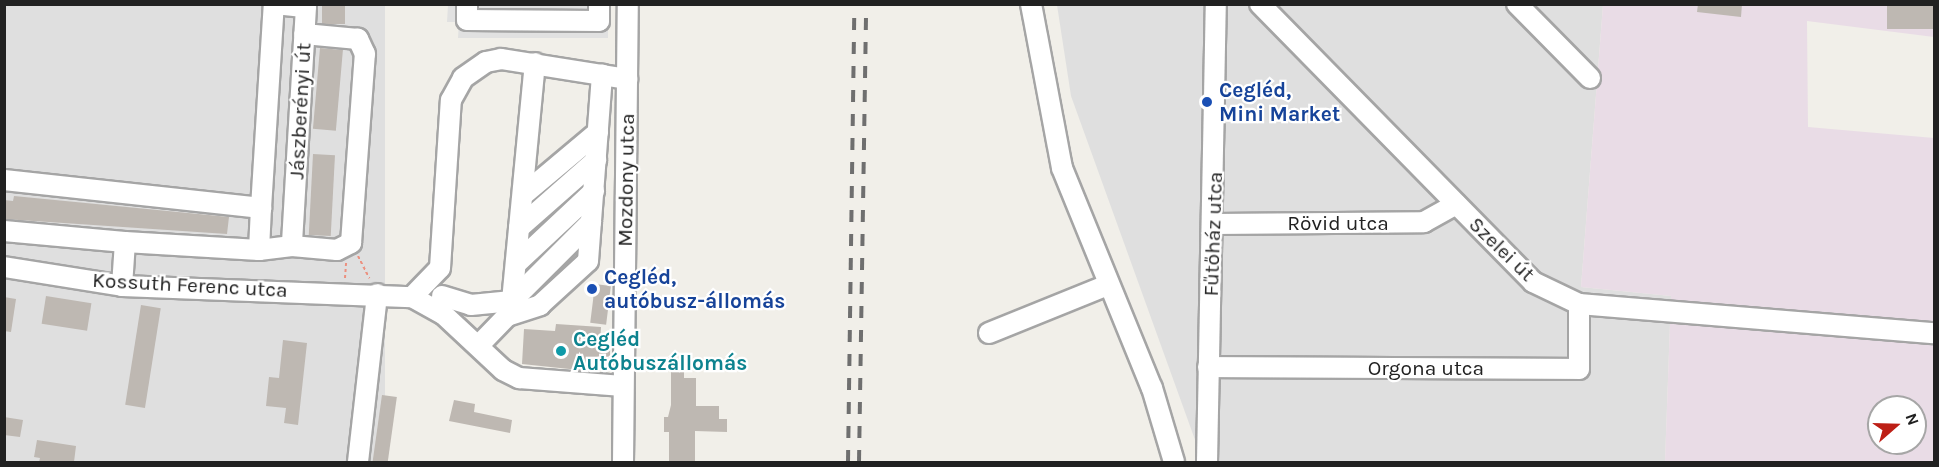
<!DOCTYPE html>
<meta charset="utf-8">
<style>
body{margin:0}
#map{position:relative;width:1939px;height:467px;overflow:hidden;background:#f1efe9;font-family:Karla,sans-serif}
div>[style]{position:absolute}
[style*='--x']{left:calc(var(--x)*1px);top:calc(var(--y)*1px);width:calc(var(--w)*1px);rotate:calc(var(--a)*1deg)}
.residential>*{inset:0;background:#dfdfdf;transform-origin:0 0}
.industrial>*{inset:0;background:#e9dce6}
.parking>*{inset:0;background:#e1e1e1}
.building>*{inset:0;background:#beb8b2;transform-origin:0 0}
.path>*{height:2px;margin-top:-1px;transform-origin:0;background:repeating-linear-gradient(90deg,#ec907f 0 3px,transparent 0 6px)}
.roads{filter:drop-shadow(2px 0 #a5a5a5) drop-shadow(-2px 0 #a5a5a5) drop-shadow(0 2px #a5a5a5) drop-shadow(0 -2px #a5a5a5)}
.minor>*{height:20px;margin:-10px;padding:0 10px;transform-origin:10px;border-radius:10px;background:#fff}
.rail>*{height:4px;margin-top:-2px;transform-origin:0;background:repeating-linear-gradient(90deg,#6f6f6f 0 12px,transparent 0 24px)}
.dots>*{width:16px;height:16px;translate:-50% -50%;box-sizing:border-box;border:3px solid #fff;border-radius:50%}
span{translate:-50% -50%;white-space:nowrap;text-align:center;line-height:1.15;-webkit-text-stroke:4.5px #fff;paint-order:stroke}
.transit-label{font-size:21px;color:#164399;font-weight:700}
.left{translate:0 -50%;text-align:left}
.street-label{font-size:21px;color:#212121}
.culture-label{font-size:21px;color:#0d838f;font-weight:700}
.frame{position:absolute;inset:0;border:6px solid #212121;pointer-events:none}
.north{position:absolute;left:1867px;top:395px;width:60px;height:60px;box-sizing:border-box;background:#fff;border:2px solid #a6a6a6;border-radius:50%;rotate:70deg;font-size:16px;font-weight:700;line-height:24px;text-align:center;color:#212121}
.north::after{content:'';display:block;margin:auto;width:21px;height:27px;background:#bd1f16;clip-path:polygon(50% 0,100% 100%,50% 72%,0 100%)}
</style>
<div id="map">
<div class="residential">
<i style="left:4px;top:5px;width:381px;height:457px"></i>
<i style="clip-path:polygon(1057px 5px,1603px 5px,1581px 287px,1671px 296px,1665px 462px,1203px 462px,1071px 96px)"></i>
</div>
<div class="industrial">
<i style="clip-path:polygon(evenodd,1603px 5px,1934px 5px,1934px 37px,1807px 21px,1808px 127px,1934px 138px,1934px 462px,1665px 462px,1671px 296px,1581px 287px,1603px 5px,1879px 407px,1915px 407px,1915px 443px,1879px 443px,1879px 407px)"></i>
</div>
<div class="parking">
<i style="clip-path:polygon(448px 5px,608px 5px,608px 38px,458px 38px,459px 22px,447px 22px)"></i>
</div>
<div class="building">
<i style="left:322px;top:4px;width:23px;height:20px"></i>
<i style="clip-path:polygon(1698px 4px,1742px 4px,1741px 17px,1697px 12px)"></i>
<i style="left:1887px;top:4px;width:48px;height:25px"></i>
<i style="left:320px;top:48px;width:23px;height:81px;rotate:5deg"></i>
<i style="left:313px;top:154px;width:22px;height:81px;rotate:3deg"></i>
<i style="clip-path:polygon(14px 196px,229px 217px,227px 234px,4px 219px,4px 200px,13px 201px)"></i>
<i style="left:595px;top:284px;width:16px;height:39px;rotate:7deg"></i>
<i style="left:46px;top:296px;width:46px;height:28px;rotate:9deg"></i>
<i style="clip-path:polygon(4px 297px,16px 299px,11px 332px,4px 331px)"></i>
<i style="left:141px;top:305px;width:20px;height:101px;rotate:9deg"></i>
<i style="clip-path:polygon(556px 324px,601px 327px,600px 345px,610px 345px,610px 359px,599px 358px,598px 372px,522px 364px,524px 329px,555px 331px)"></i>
<i style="clip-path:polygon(283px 340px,307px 343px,298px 425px,284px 423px,286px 408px,266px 406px,269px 377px,279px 378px)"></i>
<i style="clip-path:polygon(671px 371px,684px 371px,684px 378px,696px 378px,696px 406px,719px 406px,719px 419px,727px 419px,727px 432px,695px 431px,695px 462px,669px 462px,669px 432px,664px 432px,664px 417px,668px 417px,671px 405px)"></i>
<i style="left:382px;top:395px;width:15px;height:67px;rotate:8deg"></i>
<i style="clip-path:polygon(454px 400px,475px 404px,474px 412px,512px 420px,510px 433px,449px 421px)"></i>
<i style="clip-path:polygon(4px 417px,23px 420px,20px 437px,4px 435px)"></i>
<i style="clip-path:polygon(37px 440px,76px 446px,74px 462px,39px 462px,40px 458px,34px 457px)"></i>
</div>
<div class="path">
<i style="--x:358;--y:256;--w:25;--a:63"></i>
<i style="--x:345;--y:278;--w:15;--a:-86"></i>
</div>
<div class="roads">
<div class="minor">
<i style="--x:275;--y:4;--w:31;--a:6"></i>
<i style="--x:306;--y:7;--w:239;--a:93.4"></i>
<i style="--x:467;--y:4;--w:16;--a:90"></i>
<i style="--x:467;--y:20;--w:132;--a:0.4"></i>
<i style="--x:599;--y:21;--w:17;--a:-90"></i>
<i style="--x:1031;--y:4;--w:167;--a:79.3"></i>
<i style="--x:1062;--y:168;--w:238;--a:67.8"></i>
<i style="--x:1152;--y:388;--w:77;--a:73.4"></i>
<i style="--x:1260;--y:4;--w:390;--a:45.5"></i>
<i style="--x:1533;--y:282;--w:51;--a:25.6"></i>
<i style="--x:1579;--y:304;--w:356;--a:4.7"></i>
<i style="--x:1517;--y:4;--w:104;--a:45.4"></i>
<i style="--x:4;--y:180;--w:259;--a:6.2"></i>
<i style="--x:261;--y:208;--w:204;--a:-86.4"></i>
<i style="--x:523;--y:195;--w:98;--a:-40"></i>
<i style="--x:1214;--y:224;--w:210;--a:-0.5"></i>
<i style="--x:1424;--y:222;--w:37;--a:-29"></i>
<i style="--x:519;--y:228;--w:103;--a:-41.4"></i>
<i style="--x:4;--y:231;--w:121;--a:5.2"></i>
<i style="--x:259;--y:250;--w:42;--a:-87.3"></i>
<i style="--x:516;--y:264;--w:107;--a:-43.1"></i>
<i style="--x:4;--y:267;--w:120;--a:9.1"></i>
<i style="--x:122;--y:286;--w:290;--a:2.2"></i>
<i style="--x:412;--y:297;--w:35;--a:29"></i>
<i style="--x:443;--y:314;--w:82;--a:43"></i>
<i style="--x:503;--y:370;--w:18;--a:27"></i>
<i style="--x:519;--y:378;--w:104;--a:4.4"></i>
<i style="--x:122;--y:286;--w:44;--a:-86.1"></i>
<i style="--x:125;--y:242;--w:134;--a:3.4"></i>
<i style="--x:259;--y:250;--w:33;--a:-7"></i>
<i style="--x:292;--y:246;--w:45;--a:5.1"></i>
<i style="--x:337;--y:250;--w:16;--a:-27"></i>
<i style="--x:351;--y:243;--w:190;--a:-85.8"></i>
<i style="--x:365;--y:54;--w:17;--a:-115"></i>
<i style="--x:358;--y:39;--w:54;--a:-174.7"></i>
<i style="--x:442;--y:296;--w:30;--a:17"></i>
<i style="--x:471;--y:305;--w:41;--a:-5.6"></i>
<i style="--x:512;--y:301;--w:112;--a:-45"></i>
<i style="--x:412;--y:297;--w:40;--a:-46"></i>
<i style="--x:440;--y:268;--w:168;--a:-86.3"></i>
<i style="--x:451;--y:100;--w:25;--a:-61"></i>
<i style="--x:463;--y:78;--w:28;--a:-35"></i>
<i style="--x:486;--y:62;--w:15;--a:-11"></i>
<i style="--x:501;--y:59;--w:128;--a:9"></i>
<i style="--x:507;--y:316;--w:35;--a:-18"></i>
<i style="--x:540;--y:305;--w:65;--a:-42.5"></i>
<i style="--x:588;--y:261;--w:187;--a:-85.7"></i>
<i style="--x:989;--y:333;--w:128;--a:-22"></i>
<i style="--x:480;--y:344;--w:39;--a:-46"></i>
<i style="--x:507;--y:316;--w:16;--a:-72"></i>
<i style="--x:512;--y:301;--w:239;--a:-84.5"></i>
<i style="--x:1208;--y:367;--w:371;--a:0.3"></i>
<i style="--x:1579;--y:369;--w:65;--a:-90"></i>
<i style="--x:358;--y:462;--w:169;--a:-83.5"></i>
<i style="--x:623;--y:462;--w:458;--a:-89.4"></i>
<i style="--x:1207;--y:462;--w:458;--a:-88.9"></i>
</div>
</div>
<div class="rail">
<i style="--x:848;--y:462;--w:458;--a:-89.2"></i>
<i style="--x:859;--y:462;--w:458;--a:-89.1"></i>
</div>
<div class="dots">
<i style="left:1207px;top:102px;background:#1a4fb4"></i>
<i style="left:592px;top:289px;background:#1a4fb4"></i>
<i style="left:561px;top:351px;background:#0f9aa8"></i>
</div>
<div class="transit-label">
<span class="left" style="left:1219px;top:102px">Cegléd,<br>Mini Market</span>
<span class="left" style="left:604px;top:289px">Cegléd,<br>autóbusz-állomás</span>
</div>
<div class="street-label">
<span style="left:300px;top:111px;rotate:-87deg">Jászberényi út</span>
<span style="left:626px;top:180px;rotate:-89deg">Mozdony utca</span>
<span style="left:1338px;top:223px">Rövid utca</span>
<span style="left:1213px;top:234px;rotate:-88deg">Fűtőház utca</span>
<span style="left:1502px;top:249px;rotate:44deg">Szelei út</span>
<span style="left:190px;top:285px;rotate:3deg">Kossuth Ferenc utca</span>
<span style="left:1426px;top:368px">Orgona utca</span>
</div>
<div class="culture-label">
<span class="left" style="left:573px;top:351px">Cegléd<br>Autóbuszállomás</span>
</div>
<div class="frame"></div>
<div class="north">N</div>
</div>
